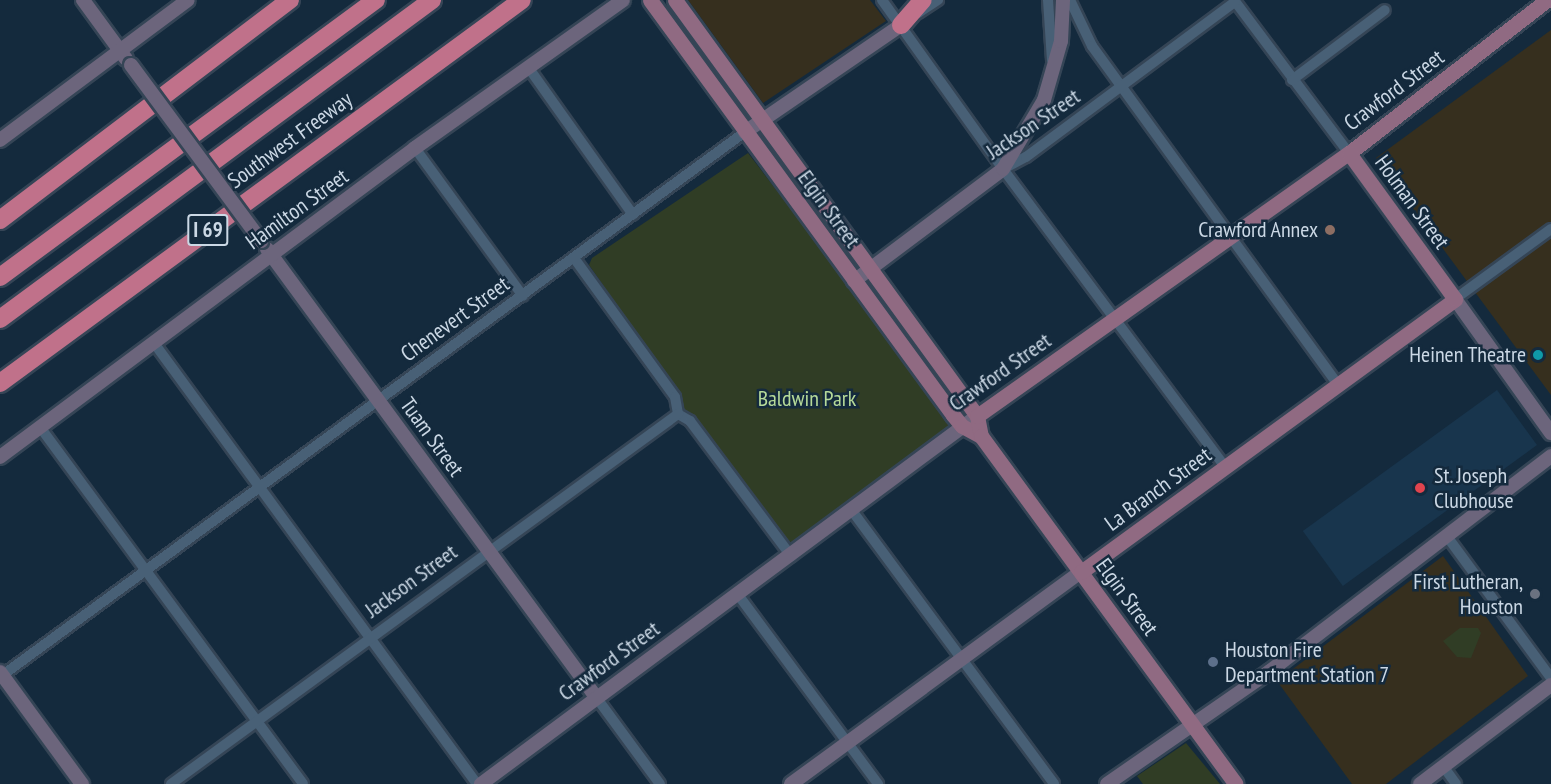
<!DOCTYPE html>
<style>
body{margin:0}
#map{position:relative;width:1551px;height:784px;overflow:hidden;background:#142a3d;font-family:"PT Sans Narrow",sans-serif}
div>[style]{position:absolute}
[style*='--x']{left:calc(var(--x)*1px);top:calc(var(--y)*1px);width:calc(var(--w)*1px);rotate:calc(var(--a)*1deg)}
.built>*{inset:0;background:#18354d;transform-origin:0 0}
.education>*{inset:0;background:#362f1e}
.green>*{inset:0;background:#303d25}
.roads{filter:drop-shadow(2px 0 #354556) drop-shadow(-2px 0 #354556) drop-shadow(0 2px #354556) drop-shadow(0 -2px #354556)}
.street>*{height:10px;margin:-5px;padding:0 5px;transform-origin:5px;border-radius:5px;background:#486076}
.secondary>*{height:14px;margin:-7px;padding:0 7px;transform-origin:7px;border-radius:7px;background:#6c657c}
.primary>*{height:15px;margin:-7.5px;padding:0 7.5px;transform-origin:7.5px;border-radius:7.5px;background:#906a82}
.highway>*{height:18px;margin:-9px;padding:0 9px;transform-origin:9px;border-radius:9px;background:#c0718a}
.bridges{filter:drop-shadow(2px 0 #354556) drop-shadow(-2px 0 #354556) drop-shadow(0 2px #354556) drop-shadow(0 -2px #354556)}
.secondary-bridge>*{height:14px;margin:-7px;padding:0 7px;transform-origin:7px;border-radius:7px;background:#6c657c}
.dots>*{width:16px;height:16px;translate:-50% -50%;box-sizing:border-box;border:3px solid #142a3d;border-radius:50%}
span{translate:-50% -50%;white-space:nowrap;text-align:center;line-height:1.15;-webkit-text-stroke:5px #142a3d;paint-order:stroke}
.shield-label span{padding:2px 4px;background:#142a3d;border:2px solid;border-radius:4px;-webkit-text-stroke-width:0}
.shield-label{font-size:21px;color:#cbd8e5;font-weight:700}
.street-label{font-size:22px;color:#cbd8e5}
.poi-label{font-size:22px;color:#cbd8e5}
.right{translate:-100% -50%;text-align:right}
.left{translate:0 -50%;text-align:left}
.park-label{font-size:22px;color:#b6da99}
</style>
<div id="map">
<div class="built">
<i style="left:1497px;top:390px;width:68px;height:240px;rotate:54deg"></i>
</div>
<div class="education">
<i style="clip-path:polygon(688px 0,870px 0,886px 21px,763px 103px)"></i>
<i style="clip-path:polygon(1551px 30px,1551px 395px,1376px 158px)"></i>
<i style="clip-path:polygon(1443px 556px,1528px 676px,1386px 784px,1352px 784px,1277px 681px)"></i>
</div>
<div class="green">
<i style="clip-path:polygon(748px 153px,956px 424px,796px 544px,783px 539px,698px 421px,684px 413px,676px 390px,589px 265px,592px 258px)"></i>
<i style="clip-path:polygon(1460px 628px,1478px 628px,1481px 633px,1471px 658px,1457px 657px,1443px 641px)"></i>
<i style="clip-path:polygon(1186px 743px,1220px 784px,1143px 784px,1137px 776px)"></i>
</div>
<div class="roads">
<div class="street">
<i style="--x:882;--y:0;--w:208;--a:54.4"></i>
<i style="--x:1003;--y:169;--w:373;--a:53.3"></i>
<i style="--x:1048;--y:0;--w:60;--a:86.2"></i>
<i style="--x:1070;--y:0;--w:51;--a:64.4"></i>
<i style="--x:1092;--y:46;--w:419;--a:54"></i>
<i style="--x:1234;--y:0;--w:191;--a:53.1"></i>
<i style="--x:918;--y:13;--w:24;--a:-33"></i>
<i style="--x:528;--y:67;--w:181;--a:54.6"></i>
<i style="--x:1292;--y:80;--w:116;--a:-37"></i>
<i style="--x:415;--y:148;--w:183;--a:53.9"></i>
<i style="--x:1003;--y:169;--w:26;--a:-28"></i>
<i style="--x:1026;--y:157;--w:260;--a:-36.6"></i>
<i style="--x:574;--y:258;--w:172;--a:54"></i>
<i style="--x:675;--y:397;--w:17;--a:80"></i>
<i style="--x:678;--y:414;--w:14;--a:30"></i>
<i style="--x:690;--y:421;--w:169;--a:53.2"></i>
<i style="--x:1455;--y:299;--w:119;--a:-36.1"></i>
<i style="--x:154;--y:343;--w:547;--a:53.78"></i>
<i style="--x:40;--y:427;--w:443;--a:53.6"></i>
<i style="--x:853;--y:512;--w:338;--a:53.5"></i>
<i style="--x:1446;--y:535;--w:177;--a:53.7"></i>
<i style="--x:739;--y:596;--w:234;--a:53.5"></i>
<i style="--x:0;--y:677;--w:923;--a:-36.19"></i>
<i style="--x:596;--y:697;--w:108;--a:53.7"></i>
<i style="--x:1443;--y:766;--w:22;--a:54"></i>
<i style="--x:171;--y:784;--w:628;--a:-36.12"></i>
</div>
<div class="secondary">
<i style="--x:83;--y:0;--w:73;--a:53.9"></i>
<i style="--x:745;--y:132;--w:189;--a:-34.4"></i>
<i style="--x:0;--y:140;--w:234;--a:-36.7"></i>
<i style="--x:267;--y:249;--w:556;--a:53.71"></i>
<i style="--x:854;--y:281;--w:186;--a:-36.9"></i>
<i style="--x:1003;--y:169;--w:80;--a:-59.3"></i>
<i style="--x:1044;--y:100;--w:61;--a:-73.9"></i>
<i style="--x:1061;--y:41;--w:41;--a:-87.2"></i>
<i style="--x:1455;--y:299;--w:165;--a:54.4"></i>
<i style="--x:0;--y:457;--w:517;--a:-36.67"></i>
<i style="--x:415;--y:148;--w:255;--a:-35.4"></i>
<i style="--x:0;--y:672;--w:139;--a:53.8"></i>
<i style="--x:481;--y:784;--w:618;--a:-36.57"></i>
<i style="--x:791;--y:784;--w:359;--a:-36.2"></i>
<i style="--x:1107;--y:784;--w:198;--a:-34.7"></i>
<i style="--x:1270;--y:671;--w:354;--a:-37.4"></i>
<i style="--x:1420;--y:784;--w:164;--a:-37.1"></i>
</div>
<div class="primary">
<i style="--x:650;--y:0;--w:514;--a:53.87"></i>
<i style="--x:953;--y:415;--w:14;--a:51"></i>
<i style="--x:962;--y:426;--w:21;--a:28"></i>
<i style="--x:675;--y:0;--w:514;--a:54.02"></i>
<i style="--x:977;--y:416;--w:20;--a:79"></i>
<i style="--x:981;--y:436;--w:431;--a:53.8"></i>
<i style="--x:977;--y:416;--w:456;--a:-35.3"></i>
<i style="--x:1349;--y:153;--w:250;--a:-37.7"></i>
<i style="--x:1081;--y:572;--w:463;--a:-36.1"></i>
<i style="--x:1455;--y:299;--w:180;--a:-126"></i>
</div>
<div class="highway">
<i style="--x:901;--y:25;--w:33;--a:-49"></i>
<i style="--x:0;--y:220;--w:364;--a:-37.2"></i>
<i style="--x:0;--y:277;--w:467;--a:-36.4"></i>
<i style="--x:0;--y:319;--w:537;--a:-36.44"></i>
<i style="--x:0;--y:383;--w:647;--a:-36.27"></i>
</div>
</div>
<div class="bridges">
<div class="secondary-bridge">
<i style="--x:131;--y:65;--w:219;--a:53.5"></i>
</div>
</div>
<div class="dots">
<i style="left:1330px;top:230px;background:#8d6e63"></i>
<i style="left:1538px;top:355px;background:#0f9aa8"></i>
<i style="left:1420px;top:488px;background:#e0444e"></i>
<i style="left:1535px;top:594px;background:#6b7280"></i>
<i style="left:1213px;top:662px;background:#5c6f8a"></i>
</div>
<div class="shield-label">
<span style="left:208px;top:230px">I 69</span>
</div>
<div class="street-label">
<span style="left:1394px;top:90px;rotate:-37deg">Crawford Street</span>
<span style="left:1033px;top:124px;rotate:-34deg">Jackson Street</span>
<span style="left:290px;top:140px;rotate:-36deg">Southwest Freeway</span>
<span style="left:1412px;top:202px;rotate:54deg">Holman Street</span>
<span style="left:297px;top:209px;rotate:-36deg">Hamilton Street</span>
<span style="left:829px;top:209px;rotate:54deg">Elgin Street</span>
<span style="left:455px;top:319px;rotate:-36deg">Chenevert Street</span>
<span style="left:1000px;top:372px;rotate:-35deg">Crawford Street</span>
<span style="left:432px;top:437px;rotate:54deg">Tuam Street</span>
<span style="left:1158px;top:489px;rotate:-36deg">La Branch Street</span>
<span style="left:411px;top:581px;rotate:-36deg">Jackson Street</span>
<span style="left:1127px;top:597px;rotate:54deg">Elgin Street</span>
<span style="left:609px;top:661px;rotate:-36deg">Crawford Street</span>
</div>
<div class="poi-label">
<span class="right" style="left:1318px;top:230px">Crawford Annex</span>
<span class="right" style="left:1526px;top:355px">Heinen Theatre</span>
<span class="left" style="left:1434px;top:488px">St. Joseph<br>Clubhouse</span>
<span class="right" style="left:1523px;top:594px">First Lutheran,<br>Houston</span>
<span class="left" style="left:1225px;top:662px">Houston Fire<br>Department Station 7</span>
</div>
<div class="park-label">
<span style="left:807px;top:399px">Baldwin Park</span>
</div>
</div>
